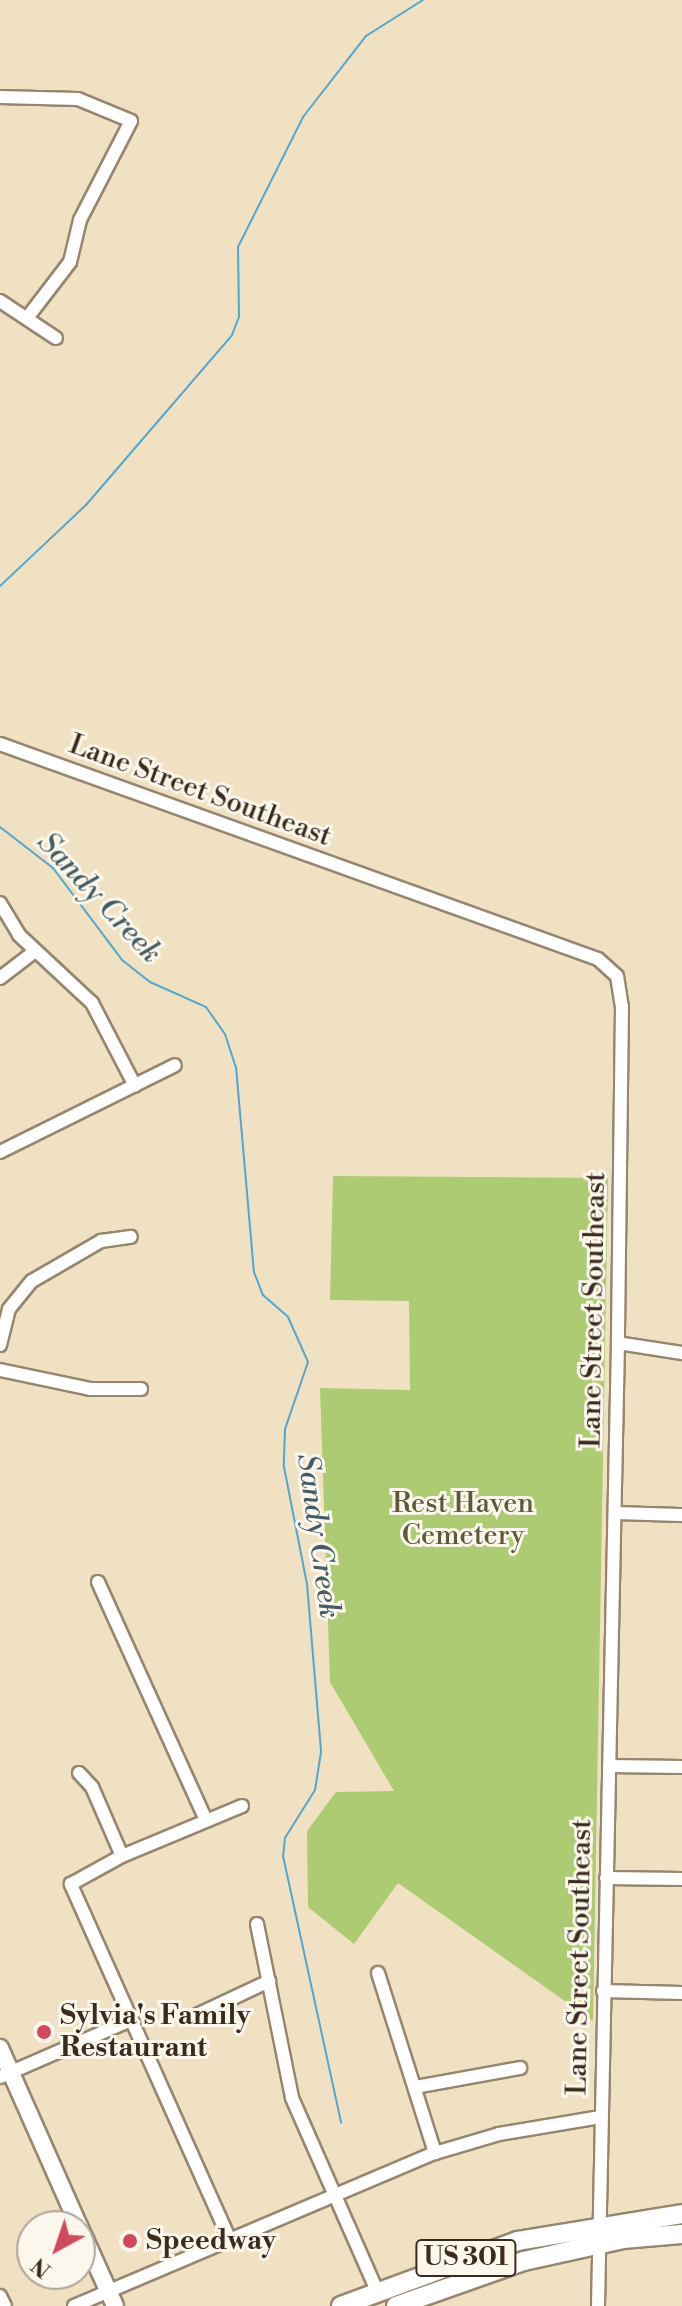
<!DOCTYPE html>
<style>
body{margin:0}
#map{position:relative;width:682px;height:2306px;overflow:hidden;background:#f1e1c3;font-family:"Libre Bodoni",serif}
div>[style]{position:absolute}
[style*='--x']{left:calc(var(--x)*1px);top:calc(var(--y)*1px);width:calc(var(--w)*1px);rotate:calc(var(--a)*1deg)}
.green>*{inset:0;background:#adcb72}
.stream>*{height:2px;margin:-1px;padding:0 1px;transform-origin:1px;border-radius:1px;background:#53a6ce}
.roads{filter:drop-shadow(2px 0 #968670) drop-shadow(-2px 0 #968670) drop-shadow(0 2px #968670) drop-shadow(0 -2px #968670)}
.minor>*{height:12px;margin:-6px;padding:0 6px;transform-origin:6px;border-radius:6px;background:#fff}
.major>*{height:16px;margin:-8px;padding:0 8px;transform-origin:8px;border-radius:8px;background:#fff}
.highway>*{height:18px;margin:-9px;padding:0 9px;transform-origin:9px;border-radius:9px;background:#fff}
.dots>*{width:22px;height:22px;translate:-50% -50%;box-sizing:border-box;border:4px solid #fbf7ec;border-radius:50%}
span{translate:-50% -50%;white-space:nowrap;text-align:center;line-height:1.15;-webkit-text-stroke:6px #fbf7ec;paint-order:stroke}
.shield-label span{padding:2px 6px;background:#fbf7ec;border:2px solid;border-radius:6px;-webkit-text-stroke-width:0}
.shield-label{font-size:26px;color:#3b2a1e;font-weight:700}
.street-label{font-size:28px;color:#3b2a1e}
.park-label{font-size:28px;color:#5d5a37}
.poi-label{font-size:28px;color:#3b2a1e;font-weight:700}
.left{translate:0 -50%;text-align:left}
.water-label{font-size:30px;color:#455c64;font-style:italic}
.north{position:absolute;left:16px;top:2210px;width:80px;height:80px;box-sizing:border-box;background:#fbf7ec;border:2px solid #aea59a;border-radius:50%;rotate:220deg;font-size:22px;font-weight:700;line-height:32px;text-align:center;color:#3b2a1e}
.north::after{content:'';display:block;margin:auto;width:28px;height:36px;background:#d1495b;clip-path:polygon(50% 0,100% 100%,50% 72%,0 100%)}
</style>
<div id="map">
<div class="green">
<i style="clip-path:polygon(333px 1176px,608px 1178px,593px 2021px,398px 1883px,354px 1944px,308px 1907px,307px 1831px,336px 1792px,394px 1791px,330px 1682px,320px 1388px,410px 1390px,409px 1301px,330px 1300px)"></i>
</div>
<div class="stream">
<i style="--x:0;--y:586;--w:118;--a:-43.3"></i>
<i style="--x:86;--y:505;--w:224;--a:-49.3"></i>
<i style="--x:232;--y:335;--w:19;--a:-69"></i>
<i style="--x:239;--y:317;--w:70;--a:-90.8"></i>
<i style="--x:238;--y:247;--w:145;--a:-63.4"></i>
<i style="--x:303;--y:117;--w:103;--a:-52.1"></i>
<i style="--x:366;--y:36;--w:67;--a:-32.3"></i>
<i style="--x:0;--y:827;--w:67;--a:37.7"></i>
<i style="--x:53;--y:868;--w:115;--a:53.1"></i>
<i style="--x:122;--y:960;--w:36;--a:38"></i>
<i style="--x:150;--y:982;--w:61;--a:24.1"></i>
<i style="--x:206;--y:1007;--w:33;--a:55"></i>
<i style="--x:225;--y:1034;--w:35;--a:72"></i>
<i style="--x:236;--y:1067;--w:206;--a:85"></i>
<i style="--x:254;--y:1272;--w:25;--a:69"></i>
<i style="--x:263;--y:1295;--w:33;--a:41"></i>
<i style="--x:288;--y:1317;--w:49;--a:66"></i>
<i style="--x:308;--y:1362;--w:71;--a:108.9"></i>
<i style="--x:285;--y:1429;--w:38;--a:92"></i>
<i style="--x:284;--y:1467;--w:119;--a:78.9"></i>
<i style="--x:307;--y:1584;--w:169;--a:85.2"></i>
<i style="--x:321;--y:1752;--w:38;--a:99"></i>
<i style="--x:315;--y:1790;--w:57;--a:122"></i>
<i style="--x:285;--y:1838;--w:18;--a:96"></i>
<i style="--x:283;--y:1856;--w:273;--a:77.7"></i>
</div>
<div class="roads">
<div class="minor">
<i style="--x:0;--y:97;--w:78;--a:1.5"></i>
<i style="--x:78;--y:99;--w:57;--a:22.5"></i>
<i style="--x:131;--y:121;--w:111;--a:117.3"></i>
<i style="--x:80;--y:220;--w:43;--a:103.4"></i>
<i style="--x:70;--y:262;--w:71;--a:127.5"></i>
<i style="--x:0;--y:301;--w:67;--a:33.5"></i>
<i style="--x:0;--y:744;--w:635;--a:19.78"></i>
<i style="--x:598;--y:959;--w:25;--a:42"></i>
<i style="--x:617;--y:976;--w:30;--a:81"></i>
<i style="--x:622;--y:1006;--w:337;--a:90.7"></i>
<i style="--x:618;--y:1343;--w:963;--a:91.19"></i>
<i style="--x:0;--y:903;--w:37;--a:59"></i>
<i style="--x:19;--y:935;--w:100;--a:43"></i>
<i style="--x:92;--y:1003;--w:93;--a:62.6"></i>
<i style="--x:0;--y:978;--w:44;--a:-37.6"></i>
<i style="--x:0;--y:1152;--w:195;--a:-26.4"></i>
<i style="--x:618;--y:1343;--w:65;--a:8.9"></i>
<i style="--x:0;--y:1345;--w:37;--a:-76"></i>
<i style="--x:9;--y:1309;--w:36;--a:-51"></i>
<i style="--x:32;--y:1281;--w:80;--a:-30.1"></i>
<i style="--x:101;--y:1241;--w:30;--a:-8"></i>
<i style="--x:0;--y:1370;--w:92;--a:11.9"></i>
<i style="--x:90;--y:1389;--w:51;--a:0"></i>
<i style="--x:615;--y:1513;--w:67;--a:1.7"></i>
<i style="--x:98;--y:1582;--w:261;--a:65.6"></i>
<i style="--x:609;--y:1766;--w:73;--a:0.8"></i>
<i style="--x:79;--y:1773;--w:19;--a:47"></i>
<i style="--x:92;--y:1787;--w:75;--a:66.5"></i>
<i style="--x:606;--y:1878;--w:76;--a:0.8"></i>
<i style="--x:257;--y:1924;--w:177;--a:78.6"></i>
<i style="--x:292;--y:2098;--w:211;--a:66.2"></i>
<i style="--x:378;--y:1973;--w:189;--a:72.4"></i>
<i style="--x:603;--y:1991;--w:79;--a:1.5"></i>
<i style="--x:197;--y:2015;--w:80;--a:-25.3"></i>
<i style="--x:0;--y:2077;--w:143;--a:-23.5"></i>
<i style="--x:415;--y:2087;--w:107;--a:-10.3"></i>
<i style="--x:229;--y:2238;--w:388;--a:-114.1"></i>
<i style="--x:71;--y:1884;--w:58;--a:-28.8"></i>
<i style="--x:122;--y:1856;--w:130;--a:-22.6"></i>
<i style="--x:0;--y:2296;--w:11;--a:63"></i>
<i style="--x:74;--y:2306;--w:392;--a:-23"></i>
<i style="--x:435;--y:2153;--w:67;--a:-16.5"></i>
<i style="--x:499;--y:2134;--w:103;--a:-9.5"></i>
</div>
<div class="major">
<i style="--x:0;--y:2048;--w:195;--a:66.1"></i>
<i style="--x:80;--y:2228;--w:85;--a:65.8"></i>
</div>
<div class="highway">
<i style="--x:341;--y:2306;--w:189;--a:-20.2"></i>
<i style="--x:518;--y:2241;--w:166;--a:-9.3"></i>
<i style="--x:396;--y:2306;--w:136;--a:-19.4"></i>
<i style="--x:524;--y:2261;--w:101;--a:-12.5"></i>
<i style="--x:623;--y:2239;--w:59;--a:-4.8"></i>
</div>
</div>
<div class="dots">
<i style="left:44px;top:2032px;background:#d1495b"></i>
<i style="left:130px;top:2241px;background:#d1495b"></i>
</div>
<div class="shield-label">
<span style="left:466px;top:2258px">US 301</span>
</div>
<div class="street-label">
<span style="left:200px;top:791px;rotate:20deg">Lane Street Southeast</span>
<span style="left:594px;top:1310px;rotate:-89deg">Lane Street Southeast</span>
<span style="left:580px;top:1957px;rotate:-89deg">Lane Street Southeast</span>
</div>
<div class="park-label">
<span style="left:463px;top:1520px">Rest Haven<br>Cemetery</span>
</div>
<div class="poi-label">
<span class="left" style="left:60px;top:2032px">Sylvia's Family<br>Restaurant</span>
<span class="left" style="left:146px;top:2241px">Speedway</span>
</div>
<div class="water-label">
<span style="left:99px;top:898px;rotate:47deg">Sandy Creek</span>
<span style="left:318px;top:1536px;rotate:82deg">Sandy Creek</span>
</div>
<div class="north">N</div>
</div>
